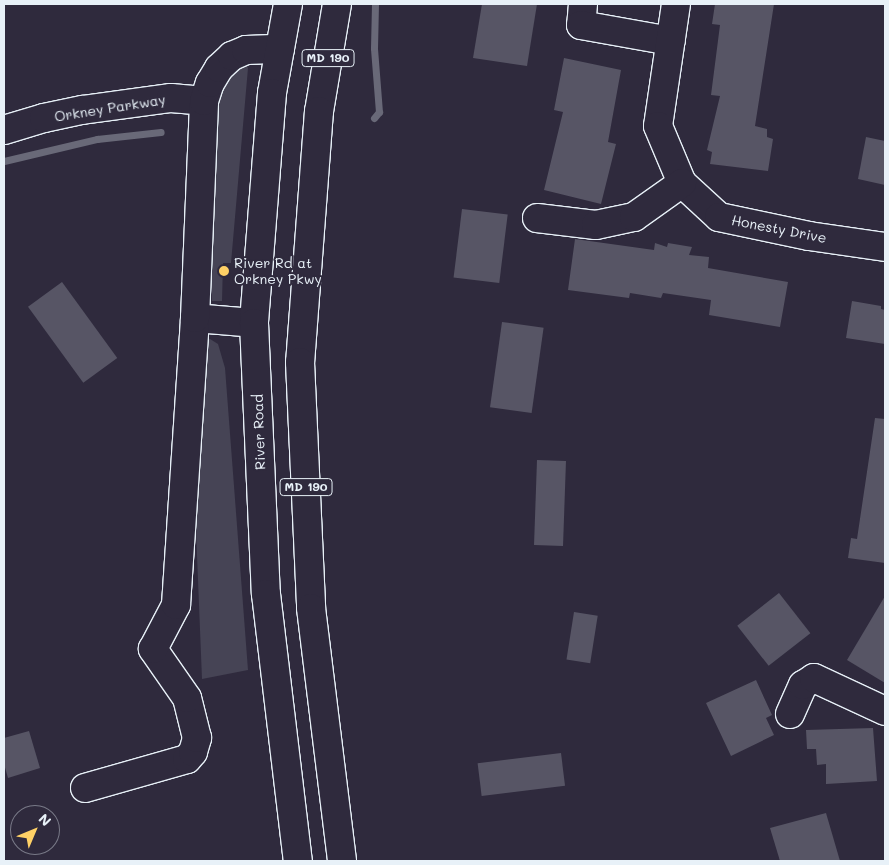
<!DOCTYPE html>
<style>
body{margin:0}
#map{position:relative;width:889px;height:865px;overflow:hidden;background:#2f2a3d;font-family:Mali,sans-serif}
div>[style]{position:absolute}
[style*='--x']{left:calc(var(--x)*1px);top:calc(var(--y)*1px);width:calc(var(--w)*1px);rotate:calc(var(--a)*1deg)}
.green>*{inset:0;background:#464455}
.stream>*{height:7px;margin:-3.5px;padding:0 3.5px;transform-origin:3.5px;border-radius:3.5px;background:#696978}
.building>*{inset:0;background:#575565;transform-origin:0 0}
.roads{filter:drop-shadow(1px 0 #e8f1f8) drop-shadow(-1px 0 #e8f1f8) drop-shadow(0 1px #e8f1f8) drop-shadow(0 -1px #e8f1f8)}
.minor>*{height:28px;margin:-14px;padding:0 14px;transform-origin:14px;border-radius:14px;background:#2f2a3d}
.major>*{height:28px;margin:-14px;padding:0 14px;transform-origin:14px;border-radius:14px;background:#2f2a3d}
.dots>*{width:14px;height:14px;translate:-50% -50%;box-sizing:border-box;border:2px solid #2f2a3d;border-radius:50%}
span{translate:-50% -50%;white-space:nowrap;text-align:center;line-height:1.15;-webkit-text-stroke:4px #2f2a3d;paint-order:stroke}
.shield-label span{padding:1px 4px;background:#2f2a3d;border:1px solid;border-radius:4px;-webkit-text-stroke-width:0}
.shield-label{font-size:12px;color:#e8f1f8;font-weight:700}
.street-label{font-size:14px;color:#e8f1f8}
.poi-label{font-size:14px;color:#e8f1f8}
.left{translate:0 -50%;text-align:left}
.frame{position:absolute;inset:0;border:5px solid #e8f1f8;pointer-events:none}
.north{position:absolute;left:10px;top:805px;width:50px;height:50px;box-sizing:border-box;background:#2f2a3d;border:1px solid #797a88;border-radius:50%;rotate:45deg;font-size:14px;font-weight:700;line-height:20px;text-align:center;color:#e8f1f8}
.north::after{content:'';display:block;margin:auto;width:18px;height:22px;background:#ffd166;clip-path:polygon(50% 0,100% 100%,50% 72%,0 100%)}
</style>
<div id="map">
<div class="green">
<i style="clip-path:polygon(246px 64px,248px 68px,231px 263px,223px 263px,222px 301px,212px 301px,210px 273px,218px 103px,225px 82px,238px 65px)"></i>
<i style="clip-path:polygon(210px 339px,218px 344px,225px 368px,248px 670px,202px 679px,196px 530px,196px 456px,205px 340px)"></i>
</div>
<div class="stream">
<i style="--x:374;--y:118;--w:8;--a:-50"></i>
<i style="--x:379;--y:112;--w:64;--a:-94.5"></i>
<i style="--x:374;--y:48;--w:44;--a:-88.7"></i>
<i style="--x:4;--y:161;--w:96;--a:-13.3"></i>
<i style="--x:97;--y:139;--w:64;--a:-6.2"></i>
</div>
<div class="building">
<i style="clip-path:polygon(482px 4px,537px 4px,527px 66px,473px 58px)"></i>
<i style="clip-path:polygon(715px 4px,774px 4px,755px 126px,767px 129px,767px 137px,773px 139px,768px 171px,710px 164px,712px 152px,707px 150px,720px 96px,711px 95px,720px 25px,712px 24px)"></i>
<i style="clip-path:polygon(564px 58px,621px 70px,608px 142px,616px 144px,601px 204px,544px 190px,563px 112px,554px 110px)"></i>
<i style="clip-path:polygon(866px 137px,885px 141px,885px 185px,858px 179px)"></i>
<i style="left:462px;top:209px;width:46px;height:69px;rotate:7deg"></i>
<i style="clip-path:polygon(575px 239px,654px 250px,655px 243px,667px 247px,668px 243px,692px 247px,689px 255px,709px 257px,708px 268px,788px 282px,780px 327px,709px 315px,711px 300px,663px 293px,661px 298px,630px 293px,629px 298px,568px 290px)"></i>
<i style="left:62px;top:282px;width:94px;height:42px;rotate:54deg"></i>
<i style="clip-path:polygon(852px 301px,881px 306px,881px 309px,885px 310px,885px 344px,846px 338px)"></i>
<i style="left:502px;top:322px;width:42px;height:86px;rotate:8deg"></i>
<i style="clip-path:polygon(875px 418px,885px 419px,885px 563px,848px 558px,851px 538px,857px 539px)"></i>
<i style="left:537px;top:460px;width:29px;height:85px;rotate:2deg"></i>
<i style="left:779px;top:593px;width:51px;height:53px;rotate:52deg"></i>
<i style="clip-path:polygon(885px 596px,885px 683px,847px 660px)"></i>
<i style="left:574px;top:612px;width:24px;height:48px;rotate:9deg"></i>
<i style="clip-path:polygon(756px 680px,772px 715px,766px 718px,774px 735px,731px 756px,706px 703px)"></i>
<i style="clip-path:polygon(873px 728px,877px 781px,826px 784px,826px 764px,817px 765px,816px 749px,807px 749px,806px 730px)"></i>
<i style="clip-path:polygon(29px 731px,40px 768px,8px 778px,4px 764px,4px 738px)"></i>
<i style="left:561px;top:753px;width:33px;height:84px;rotate:83deg"></i>
<i style="clip-path:polygon(826px 813px,840px 861px,780px 861px,770px 828px)"></i>
</div>
<div class="roads">
<div class="minor">
<i style="--x:583;--y:4;--w:21;--a:95"></i>
<i style="--x:581;--y:25;--w:91;--a:10.1"></i>
<i style="--x:676;--y:4;--w:123;--a:98.4"></i>
<i style="--x:658;--y:126;--w:62;--a:67.2"></i>
<i style="--x:682;--y:183;--w:50;--a:42.6"></i>
<i style="--x:719;--y:217;--w:92;--a:11.9"></i>
<i style="--x:809;--y:236;--w:77;--a:8.2"></i>
<i style="--x:4;--y:130;--w:42;--a:-16.7"></i>
<i style="--x:44;--y:118;--w:39;--a:-12"></i>
<i style="--x:82;--y:110;--w:90;--a:-7.7"></i>
<i style="--x:171;--y:98;--w:33;--a:5"></i>
<i style="--x:537;--y:218;--w:59;--a:6.8"></i>
<i style="--x:596;--y:225;--w:39;--a:-12"></i>
<i style="--x:634;--y:217;--w:59;--a:-35.3"></i>
<i style="--x:195;--y:318;--w:59;--a:4.8"></i>
<i style="--x:790;--y:714;--w:32;--a:-66"></i>
<i style="--x:803;--y:685;--w:13;--a:-32"></i>
<i style="--x:814;--y:678;--w:78;--a:24.9"></i>
<i style="--x:85;--y:788;--w:106;--a:-15.9"></i>
<i style="--x:187;--y:759;--w:9;--a:-49"></i>
<i style="--x:193;--y:752;--w:15;--a:-74"></i>
<i style="--x:197;--y:738;--w:41;--a:-104"></i>
<i style="--x:187;--y:698;--w:60;--a:-124.8"></i>
<i style="--x:153;--y:649;--w:50;--a:-62.4"></i>
<i style="--x:176;--y:605;--w:288;--a:-86.2"></i>
<i style="--x:195;--y:318;--w:217;--a:-87.6"></i>
<i style="--x:204;--y:101;--w:19;--a:-72"></i>
<i style="--x:210;--y:83;--w:17;--a:-59"></i>
<i style="--x:219;--y:68;--w:18;--a:-43"></i>
<i style="--x:232;--y:56;--w:15;--a:-23"></i>
<i style="--x:246;--y:50;--w:34;--a:-2"></i>
</div>
<div class="major">
<i style="--x:288;--y:4;--w:90;--a:100.2"></i>
<i style="--x:272;--y:93;--w:231;--a:94.5"></i>
<i style="--x:254;--y:323;--w:271;--a:87.5"></i>
<i style="--x:266;--y:594;--w:269;--a:83.2"></i>
<i style="--x:337;--y:4;--w:109;--a:99.5"></i>
<i style="--x:319;--y:111;--w:252;--a:94.3"></i>
<i style="--x:300;--y:362;--w:246;--a:87.4"></i>
<i style="--x:311;--y:608;--w:255;--a:83"></i>
</div>
</div>
<div class="dots">
<i style="left:224px;top:271px;background:#ffd166"></i>
</div>
<div class="shield-label">
<span style="left:328px;top:58px">MD 190</span>
<span style="left:306px;top:487px">MD 190</span>
</div>
<div class="street-label">
<span style="left:110px;top:108px;rotate:-9deg">Orkney Parkway</span>
<span style="left:779px;top:229px;rotate:11deg">Honesty Drive</span>
<span style="left:259px;top:432px;rotate:-92deg">River Road</span>
</div>
<div class="poi-label">
<span class="left" style="left:234px;top:271px">River Rd at<br>Orkney Pkwy</span>
</div>
<div class="frame"></div>
<div class="north">N</div>
</div>
